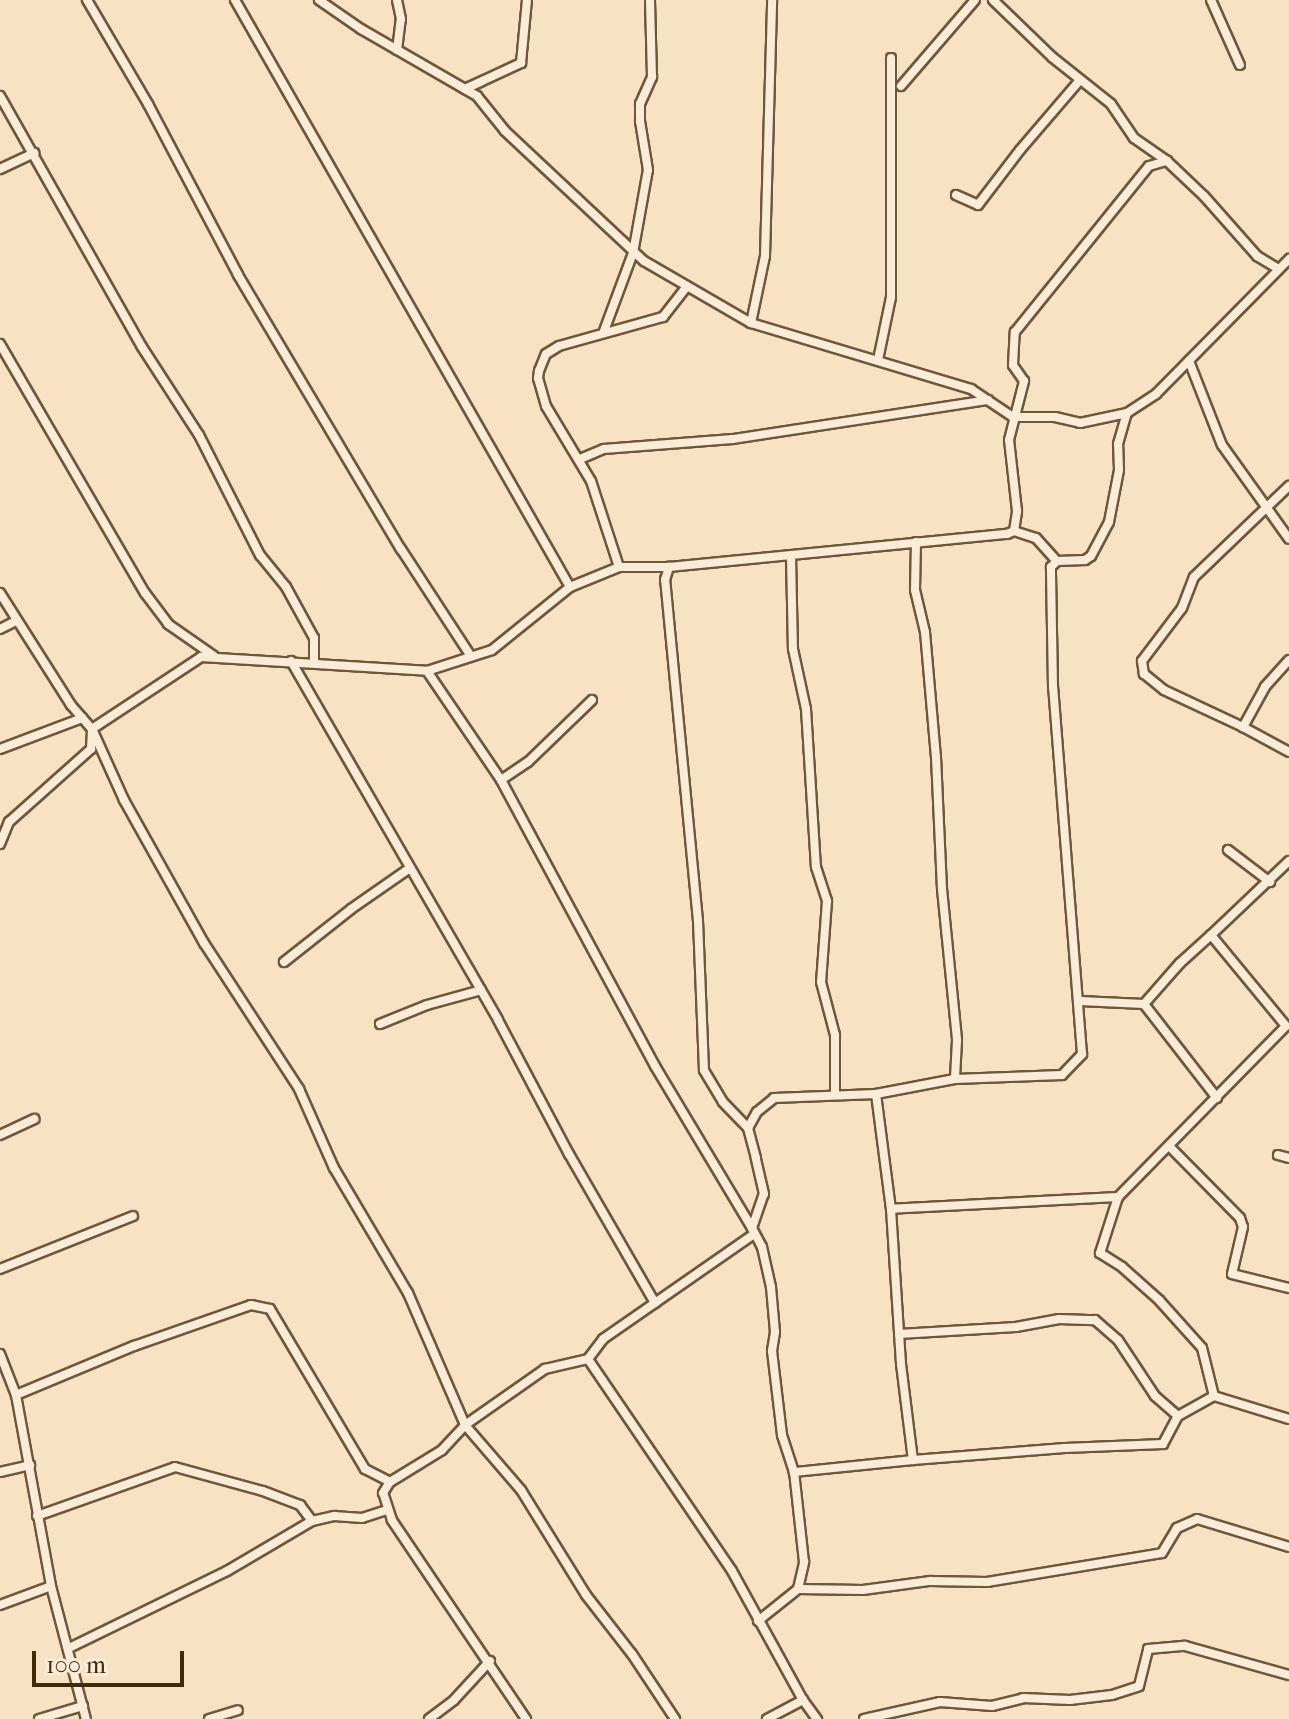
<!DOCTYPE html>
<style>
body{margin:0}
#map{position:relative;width:1289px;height:1719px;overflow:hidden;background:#f7e2c3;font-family:"IM FELL French Canon",serif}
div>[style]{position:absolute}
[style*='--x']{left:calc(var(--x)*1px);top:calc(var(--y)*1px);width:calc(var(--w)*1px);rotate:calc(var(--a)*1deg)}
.roads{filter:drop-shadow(2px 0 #6f573a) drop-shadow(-2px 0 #6f573a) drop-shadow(0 2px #6f573a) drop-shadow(0 -2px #6f573a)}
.street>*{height:8px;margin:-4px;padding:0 4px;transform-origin:4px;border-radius:4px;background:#faecd8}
span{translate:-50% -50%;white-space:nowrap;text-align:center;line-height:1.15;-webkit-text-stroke:6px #faecd8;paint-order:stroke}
.scale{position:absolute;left:32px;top:1651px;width:152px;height:36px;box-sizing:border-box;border:4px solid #42290c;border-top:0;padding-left:10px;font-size:24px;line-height:28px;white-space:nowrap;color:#42290c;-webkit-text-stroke:6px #faecd8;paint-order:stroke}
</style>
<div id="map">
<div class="roads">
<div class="street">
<i style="--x:87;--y:0;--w:121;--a:59.6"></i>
<i style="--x:148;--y:104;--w:193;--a:62.2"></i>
<i style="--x:238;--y:275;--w:319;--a:59.3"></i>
<i style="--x:401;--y:549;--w:126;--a:56.9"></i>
<i style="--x:235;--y:0;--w:676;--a:60.29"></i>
<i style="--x:319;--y:0;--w:51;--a:34.6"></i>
<i style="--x:361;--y:29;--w:134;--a:30"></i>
<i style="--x:477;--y:96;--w:45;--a:51.3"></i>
<i style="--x:505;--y:131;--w:190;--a:43.1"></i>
<i style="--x:644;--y:261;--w:124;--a:30.1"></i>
<i style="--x:751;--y:323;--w:230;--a:16.7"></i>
<i style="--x:971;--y:389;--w:50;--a:33.7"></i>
<i style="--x:1013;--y:417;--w:42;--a:0"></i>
<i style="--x:1055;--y:417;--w:26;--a:13"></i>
<i style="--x:1080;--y:423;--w:48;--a:-12"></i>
<i style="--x:1127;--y:413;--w:35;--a:-33"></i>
<i style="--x:1156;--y:394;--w:190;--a:-45.4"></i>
<i style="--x:993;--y:0;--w:82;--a:44"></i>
<i style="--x:1052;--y:57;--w:75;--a:38.5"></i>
<i style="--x:1111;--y:104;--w:41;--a:55.9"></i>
<i style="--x:1134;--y:138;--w:40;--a:34.9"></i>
<i style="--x:1167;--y:161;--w:51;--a:43.4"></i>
<i style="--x:1204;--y:196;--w:80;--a:48.5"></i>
<i style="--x:1257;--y:256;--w:23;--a:31"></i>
<i style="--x:1211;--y:0;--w:71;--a:66"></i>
<i style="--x:397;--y:50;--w:31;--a:-83"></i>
<i style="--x:401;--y:19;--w:19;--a:-102"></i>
<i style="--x:901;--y:86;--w:113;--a:-49.3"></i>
<i style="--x:465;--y:89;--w:62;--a:-24.9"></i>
<i style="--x:521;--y:63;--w:63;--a:-84.6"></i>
<i style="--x:0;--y:96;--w:288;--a:60.5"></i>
<i style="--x:142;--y:347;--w:105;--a:57.1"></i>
<i style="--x:199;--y:435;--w:135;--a:63.1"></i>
<i style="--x:260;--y:555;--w:41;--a:50.9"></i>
<i style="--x:286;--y:587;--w:58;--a:61.2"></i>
<i style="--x:314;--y:638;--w:24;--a:90"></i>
<i style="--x:0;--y:169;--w:38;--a:-25"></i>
<i style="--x:956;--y:195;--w:24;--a:24"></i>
<i style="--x:978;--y:205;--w:69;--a:-52.6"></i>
<i style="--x:1020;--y:150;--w:92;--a:-49.4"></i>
<i style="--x:751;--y:323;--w:68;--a:-78.2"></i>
<i style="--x:765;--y:256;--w:256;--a:-88.4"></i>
<i style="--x:604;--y:331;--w:83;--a:-69.6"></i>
<i style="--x:633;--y:253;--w:84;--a:-79.8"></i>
<i style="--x:648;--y:170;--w:50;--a:-99.3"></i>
<i style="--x:640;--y:121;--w:17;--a:-90"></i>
<i style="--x:640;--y:104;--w:30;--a:-66"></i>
<i style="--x:652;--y:77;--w:77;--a:-91.5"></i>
<i style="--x:0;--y:344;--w:288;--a:59.8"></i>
<i style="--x:145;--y:593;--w:39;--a:53"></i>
<i style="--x:168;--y:624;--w:56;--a:34.8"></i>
<i style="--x:878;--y:360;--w:64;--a:-78.3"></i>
<i style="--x:891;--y:297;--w:239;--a:-90"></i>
<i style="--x:1189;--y:361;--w:90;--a:68.6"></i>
<i style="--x:1222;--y:445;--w:115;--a:54.5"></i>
<i style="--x:580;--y:459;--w:26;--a:-23"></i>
<i style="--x:604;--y:449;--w:129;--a:-4.4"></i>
<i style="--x:733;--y:439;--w:258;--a:-8.7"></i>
<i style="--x:1014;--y:531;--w:23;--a:18"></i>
<i style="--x:1036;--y:538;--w:31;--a:48"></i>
<i style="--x:916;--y:542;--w:48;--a:91.2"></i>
<i style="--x:915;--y:590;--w:43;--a:76.6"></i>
<i style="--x:925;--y:632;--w:125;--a:85"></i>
<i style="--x:936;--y:757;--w:132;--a:87.4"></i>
<i style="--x:942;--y:889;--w:152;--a:84.3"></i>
<i style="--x:957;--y:1040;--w:39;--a:93"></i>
<i style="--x:791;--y:556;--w:93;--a:88.8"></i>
<i style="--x:793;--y:649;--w:61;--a:77.8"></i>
<i style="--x:806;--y:709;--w:158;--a:86.4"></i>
<i style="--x:816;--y:867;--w:36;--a:72"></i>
<i style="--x:827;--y:901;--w:81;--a:94.2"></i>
<i style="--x:821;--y:982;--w:55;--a:75.2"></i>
<i style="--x:835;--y:1035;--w:60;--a:90"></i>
<i style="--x:619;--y:567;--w:90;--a:-108"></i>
<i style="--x:591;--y:481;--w:87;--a:-121"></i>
<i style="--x:546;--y:406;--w:29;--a:-106"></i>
<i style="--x:538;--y:378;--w:7;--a:-82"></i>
<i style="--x:539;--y:371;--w:18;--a:-68"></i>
<i style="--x:546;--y:354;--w:15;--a:-32"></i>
<i style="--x:559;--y:346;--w:108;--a:-15.6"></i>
<i style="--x:663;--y:317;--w:39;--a:-52"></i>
<i style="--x:0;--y:593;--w:133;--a:57.6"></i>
<i style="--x:71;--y:705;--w:32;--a:49"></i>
<i style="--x:92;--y:729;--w:78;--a:65.7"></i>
<i style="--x:124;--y:800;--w:164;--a:60.8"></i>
<i style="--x:204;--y:943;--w:174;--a:56.9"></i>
<i style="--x:299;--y:1089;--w:86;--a:66.1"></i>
<i style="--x:334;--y:1168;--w:145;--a:59.4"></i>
<i style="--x:408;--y:1293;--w:144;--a:66.6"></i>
<i style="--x:465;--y:1425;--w:86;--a:49.3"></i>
<i style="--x:521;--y:1490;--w:123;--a:58.2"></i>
<i style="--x:586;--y:1595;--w:75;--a:52.1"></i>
<i style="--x:632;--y:1654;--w:78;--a:56.5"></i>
<i style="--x:0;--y:629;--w:18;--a:-27"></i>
<i style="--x:1289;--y:660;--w:36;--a:132"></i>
<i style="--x:1265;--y:687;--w:46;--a:118.8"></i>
<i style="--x:1243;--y:727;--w:52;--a:28.5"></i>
<i style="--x:291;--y:661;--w:414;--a:60"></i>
<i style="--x:498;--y:1020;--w:152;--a:62.1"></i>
<i style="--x:569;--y:1154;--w:172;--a:60"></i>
<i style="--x:427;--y:671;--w:132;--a:55.8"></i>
<i style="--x:501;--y:780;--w:325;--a:61.7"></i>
<i style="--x:655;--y:1066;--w:189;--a:59.1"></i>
<i style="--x:1243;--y:727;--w:87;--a:-154.9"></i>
<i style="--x:1164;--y:690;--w:26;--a:-141"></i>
<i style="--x:1144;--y:674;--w:13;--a:-99"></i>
<i style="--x:1142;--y:661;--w:66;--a:-53"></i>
<i style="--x:1182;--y:608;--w:33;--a:-69"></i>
<i style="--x:1194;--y:577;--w:132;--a:-43.8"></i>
<i style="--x:0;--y:749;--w:88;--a:-20.7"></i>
<i style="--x:501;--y:780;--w:32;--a:-34"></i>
<i style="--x:528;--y:762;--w:89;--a:-44.1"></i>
<i style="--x:0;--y:844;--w:24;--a:-68"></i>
<i style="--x:9;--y:822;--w:110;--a:-41.7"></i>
<i style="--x:91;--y:749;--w:20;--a:-87"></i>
<i style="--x:92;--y:729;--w:131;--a:-33.4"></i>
<i style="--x:201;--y:657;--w:226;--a:3.5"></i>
<i style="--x:427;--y:671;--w:68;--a:-17.9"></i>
<i style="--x:492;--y:650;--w:100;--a:-38.9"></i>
<i style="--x:570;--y:587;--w:53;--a:-22.2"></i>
<i style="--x:619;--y:567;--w:50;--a:0"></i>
<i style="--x:1228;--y:850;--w:53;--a:37.3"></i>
<i style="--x:1289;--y:861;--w:108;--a:136.5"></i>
<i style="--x:1211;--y:935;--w:118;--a:50.5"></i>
<i style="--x:1286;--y:1026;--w:240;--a:134.5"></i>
<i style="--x:1118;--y:1197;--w:59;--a:107.8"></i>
<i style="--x:1100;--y:1253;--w:26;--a:32"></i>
<i style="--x:1122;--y:1267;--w:50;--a:41.7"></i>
<i style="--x:1159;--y:1300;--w:64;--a:48.1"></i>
<i style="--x:1202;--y:1348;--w:49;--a:76"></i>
<i style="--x:1214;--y:1396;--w:78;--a:17"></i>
<i style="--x:1211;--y:935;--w:42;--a:137.9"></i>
<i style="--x:1180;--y:963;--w:55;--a:131.3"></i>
<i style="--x:1144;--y:1004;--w:119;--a:52.2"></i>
<i style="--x:284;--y:962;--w:85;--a:-38.3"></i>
<i style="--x:351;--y:909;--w:72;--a:-34.8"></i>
<i style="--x:1080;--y:1001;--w:64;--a:2.7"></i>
<i style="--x:380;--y:1024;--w:51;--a:-22"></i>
<i style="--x:427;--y:1005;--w:56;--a:-15.5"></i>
<i style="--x:876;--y:1094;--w:116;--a:82.6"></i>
<i style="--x:748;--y:1128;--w:18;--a:-61"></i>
<i style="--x:757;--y:1112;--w:22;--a:-39"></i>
<i style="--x:774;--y:1098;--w:102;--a:-2.2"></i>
<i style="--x:876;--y:1094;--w:80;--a:-10.8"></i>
<i style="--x:955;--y:1079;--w:107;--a:-2.1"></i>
<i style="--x:1062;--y:1075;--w:29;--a:-46"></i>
<i style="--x:1082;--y:1054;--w:368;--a:-94.5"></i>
<i style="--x:1053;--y:687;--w:120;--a:-91"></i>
<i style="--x:1051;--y:567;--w:8;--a:-45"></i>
<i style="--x:1057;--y:561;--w:28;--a:-2"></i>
<i style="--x:1085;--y:560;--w:7;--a:-34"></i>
<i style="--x:1091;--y:556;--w:38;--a:-62"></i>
<i style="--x:1109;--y:522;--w:53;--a:-79.1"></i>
<i style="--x:1119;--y:470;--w:26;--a:-92"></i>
<i style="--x:1118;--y:444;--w:32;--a:-74"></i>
<i style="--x:0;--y:1135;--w:38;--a:-25"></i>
<i style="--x:1169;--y:1146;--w:101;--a:45.4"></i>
<i style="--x:1240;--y:1218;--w:9;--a:72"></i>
<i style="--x:1243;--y:1227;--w:48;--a:103.2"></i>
<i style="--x:1232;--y:1274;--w:59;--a:13.8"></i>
<i style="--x:1278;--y:1155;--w:11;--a:15"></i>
<i style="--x:1118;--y:1197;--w:227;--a:177"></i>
<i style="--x:891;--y:1209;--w:155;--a:86.3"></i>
<i style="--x:901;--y:1364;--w:97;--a:82.9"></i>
<i style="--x:913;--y:1460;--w:120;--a:174.2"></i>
<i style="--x:794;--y:1472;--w:39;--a:-108"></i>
<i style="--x:782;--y:1435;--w:85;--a:-96.8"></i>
<i style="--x:772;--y:1351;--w:19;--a:-81"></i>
<i style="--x:775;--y:1332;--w:45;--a:-95.1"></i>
<i style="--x:771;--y:1287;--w:41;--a:-102.7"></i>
<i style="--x:762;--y:1247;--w:21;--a:-118"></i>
<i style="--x:752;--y:1228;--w:36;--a:-71"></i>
<i style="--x:764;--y:1194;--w:37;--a:-103"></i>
<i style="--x:756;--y:1158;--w:31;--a:-105"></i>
<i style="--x:748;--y:1128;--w:36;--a:-134"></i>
<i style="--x:723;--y:1102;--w:37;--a:-121"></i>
<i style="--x:704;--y:1070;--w:149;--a:-92.3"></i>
<i style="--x:698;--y:921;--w:343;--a:-95.5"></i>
<i style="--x:665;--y:580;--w:14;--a:-73"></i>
<i style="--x:669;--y:567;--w:340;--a:-5.6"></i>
<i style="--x:1007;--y:534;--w:8;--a:-23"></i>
<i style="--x:1014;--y:531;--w:20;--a:-81"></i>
<i style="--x:1017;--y:511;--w:71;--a:-96.4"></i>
<i style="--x:1009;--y:440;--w:61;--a:-75.7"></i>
<i style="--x:1024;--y:381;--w:19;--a:-125"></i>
<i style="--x:1013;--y:365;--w:33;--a:-87"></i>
<i style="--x:1015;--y:332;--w:213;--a:-51.1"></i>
<i style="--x:1149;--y:166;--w:19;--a:-16"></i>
<i style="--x:0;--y:1269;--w:143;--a:-21.7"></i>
<i style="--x:899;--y:1334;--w:117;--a:-3.4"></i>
<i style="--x:1016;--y:1327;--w:44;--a:-10.5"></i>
<i style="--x:1059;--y:1319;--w:36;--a:2"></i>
<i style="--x:1095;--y:1320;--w:30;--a:41"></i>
<i style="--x:1118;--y:1340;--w:67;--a:56.5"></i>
<i style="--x:1155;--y:1396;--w:30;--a:41"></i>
<i style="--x:0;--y:1354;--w:44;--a:68.7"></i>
<i style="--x:16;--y:1395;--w:194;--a:79.6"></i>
<i style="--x:51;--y:1586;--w:138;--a:75.3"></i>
<i style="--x:588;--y:1359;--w:256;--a:55.8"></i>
<i style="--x:732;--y:1571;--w:147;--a:61.2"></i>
<i style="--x:803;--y:1700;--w:24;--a:54"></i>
<i style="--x:588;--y:1359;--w:25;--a:-53"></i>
<i style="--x:603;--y:1339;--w:184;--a:-34.8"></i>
<i style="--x:16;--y:1395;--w:128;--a:-22.6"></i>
<i style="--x:134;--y:1346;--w:124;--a:-19.3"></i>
<i style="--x:251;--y:1305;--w:19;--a:12"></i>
<i style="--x:270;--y:1309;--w:186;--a:59.3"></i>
<i style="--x:365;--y:1469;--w:28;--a:27"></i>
<i style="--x:913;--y:1460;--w:152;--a:-4.5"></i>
<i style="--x:1065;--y:1448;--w:98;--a:-2.3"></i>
<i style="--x:1163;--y:1444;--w:32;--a:-62"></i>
<i style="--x:1178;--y:1416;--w:41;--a:-29.1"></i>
<i style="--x:0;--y:1472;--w:31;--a:-13"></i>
<i style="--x:37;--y:1516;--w:146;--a:-19.5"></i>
<i style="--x:175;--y:1467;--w:91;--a:15.3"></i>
<i style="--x:263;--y:1491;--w:40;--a:21"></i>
<i style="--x:300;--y:1505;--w:20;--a:53"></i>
<i style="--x:798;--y:1589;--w:65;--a:0.9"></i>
<i style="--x:863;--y:1590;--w:68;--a:-7.7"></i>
<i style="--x:930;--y:1581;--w:57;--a:1"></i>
<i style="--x:987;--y:1582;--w:177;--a:-9.4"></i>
<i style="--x:1162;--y:1553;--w:29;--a:-59"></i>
<i style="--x:1177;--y:1528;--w:22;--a:-24"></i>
<i style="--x:1197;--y:1519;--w:96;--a:16.9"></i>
<i style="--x:0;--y:1605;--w:54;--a:-20.4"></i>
<i style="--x:758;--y:1621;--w:51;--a:-38.7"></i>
<i style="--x:798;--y:1589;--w:28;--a:-77"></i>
<i style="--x:804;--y:1562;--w:91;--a:-96.3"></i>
<i style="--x:69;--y:1648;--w:176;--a:-26"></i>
<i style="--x:227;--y:1571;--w:99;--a:-30.5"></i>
<i style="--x:312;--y:1521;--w:23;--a:-13"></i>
<i style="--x:334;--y:1516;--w:28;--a:4"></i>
<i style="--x:362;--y:1518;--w:26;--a:-18"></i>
<i style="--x:39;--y:1719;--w:46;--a:-16.5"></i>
<i style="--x:209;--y:1719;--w:30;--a:-17"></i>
<i style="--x:429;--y:1719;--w:31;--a:-37"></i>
<i style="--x:454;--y:1700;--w:53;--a:-47.3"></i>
<i style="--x:526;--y:1719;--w:240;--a:-124"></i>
<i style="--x:392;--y:1520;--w:28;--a:-108"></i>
<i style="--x:383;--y:1493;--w:13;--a:-58"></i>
<i style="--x:390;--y:1482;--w:61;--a:-31.6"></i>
<i style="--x:442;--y:1450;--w:34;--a:-47"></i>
<i style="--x:465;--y:1425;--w:98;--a:-35"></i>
<i style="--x:545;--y:1369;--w:44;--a:-13.1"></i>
<i style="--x:767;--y:1719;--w:41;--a:-27.8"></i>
<i style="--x:864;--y:1719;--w:78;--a:-12.6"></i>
<i style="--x:940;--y:1702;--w:52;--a:4.4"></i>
<i style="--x:992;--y:1706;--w:32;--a:-14"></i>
<i style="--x:1023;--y:1698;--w:47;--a:2.4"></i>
<i style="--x:1070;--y:1700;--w:42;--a:-6.8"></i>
<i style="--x:1112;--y:1695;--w:28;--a:-18"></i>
<i style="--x:1139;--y:1686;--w:38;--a:-76"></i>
<i style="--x:1148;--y:1649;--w:37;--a:-5"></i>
<i style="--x:1185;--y:1646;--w:108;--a:15.6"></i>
</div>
</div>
<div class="scale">100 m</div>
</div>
